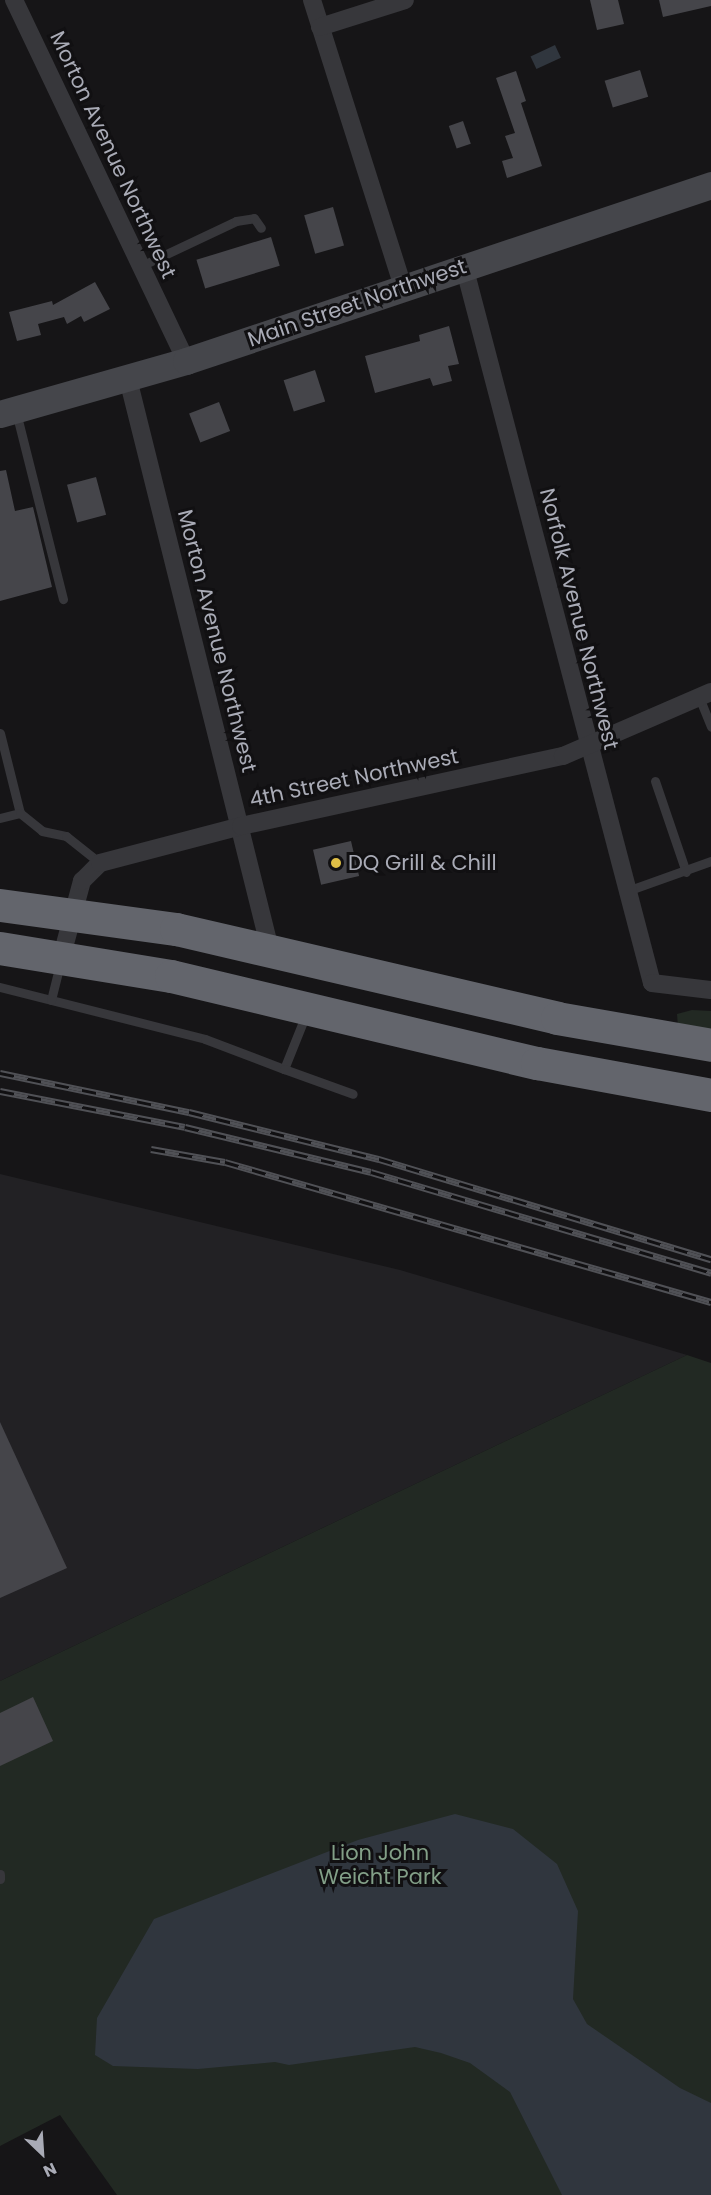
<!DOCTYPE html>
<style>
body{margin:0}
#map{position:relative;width:711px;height:2195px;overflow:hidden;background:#161517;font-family:Poppins,sans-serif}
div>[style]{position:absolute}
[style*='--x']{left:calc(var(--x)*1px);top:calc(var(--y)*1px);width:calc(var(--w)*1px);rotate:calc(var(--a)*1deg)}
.built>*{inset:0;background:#222124}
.green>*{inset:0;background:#222923}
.water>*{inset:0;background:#30363e;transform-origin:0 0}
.building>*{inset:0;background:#45454a;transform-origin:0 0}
.lane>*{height:9px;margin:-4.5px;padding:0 4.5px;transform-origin:4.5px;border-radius:4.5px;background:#37373b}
.street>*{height:18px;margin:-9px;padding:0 9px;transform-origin:9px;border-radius:9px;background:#37373b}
.secondary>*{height:27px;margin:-13.5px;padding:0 13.5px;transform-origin:13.5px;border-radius:13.5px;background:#45464b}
.highway>*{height:33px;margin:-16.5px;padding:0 16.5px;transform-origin:16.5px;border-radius:16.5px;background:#63656c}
.rail>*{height:7px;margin-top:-3.5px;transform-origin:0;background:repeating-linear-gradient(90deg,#111012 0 14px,#505156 0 28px);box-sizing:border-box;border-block:2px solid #505156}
.dots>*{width:16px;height:16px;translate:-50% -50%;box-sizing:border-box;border:3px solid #111012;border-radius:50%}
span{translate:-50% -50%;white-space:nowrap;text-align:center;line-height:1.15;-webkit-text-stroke:6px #111012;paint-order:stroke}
.street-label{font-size:21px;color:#a9abb6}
.poi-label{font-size:21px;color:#a9abb6}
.left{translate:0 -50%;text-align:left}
.park-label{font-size:21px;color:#829f87}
.north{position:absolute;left:12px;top:2123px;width:60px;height:60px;-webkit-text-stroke:4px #111012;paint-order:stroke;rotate:155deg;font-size:16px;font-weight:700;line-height:24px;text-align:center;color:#a9abb6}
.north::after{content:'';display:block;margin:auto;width:21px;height:27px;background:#a9abb6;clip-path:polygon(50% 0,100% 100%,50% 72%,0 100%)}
</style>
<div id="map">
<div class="built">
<i style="clip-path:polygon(0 1174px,400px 1270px,687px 1355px,0 1681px)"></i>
</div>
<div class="green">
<i style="clip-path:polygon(692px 1010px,711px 1011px,711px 1034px,678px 1027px,677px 1014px)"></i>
<i style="clip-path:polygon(687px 1355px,711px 1363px,711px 2195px,117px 2195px,60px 2115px,0 2146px,0 1681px)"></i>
</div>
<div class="water">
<i style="left:555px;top:45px;width:14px;height:27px;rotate:65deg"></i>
<i style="clip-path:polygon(455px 1814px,513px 1829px,557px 1864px,578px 1911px,573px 1999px,587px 2024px,680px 2088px,711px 2103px,711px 2195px,562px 2195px,510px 2092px,470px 2063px,441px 2053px,415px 2047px,289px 2065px,275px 2062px,198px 2069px,113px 2066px,95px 2055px,97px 2018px,154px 1919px,358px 1840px)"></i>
</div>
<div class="building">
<i style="clip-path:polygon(590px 0,618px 0,624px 24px,597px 30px)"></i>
<i style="clip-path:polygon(659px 0,711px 0,711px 6px,663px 17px)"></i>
<i style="left:640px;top:70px;width:28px;height:37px;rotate:73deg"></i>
<i style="clip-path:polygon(516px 71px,526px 101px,521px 103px,542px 166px,507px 178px,502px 161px,513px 158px,505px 136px,515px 133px,496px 78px)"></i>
<i style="left:463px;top:121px;width:24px;height:15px;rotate:71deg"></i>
<i style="left:333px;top:207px;width:40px;height:30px;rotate:74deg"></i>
<i style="left:271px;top:237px;width:30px;height:78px;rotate:73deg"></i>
<i style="clip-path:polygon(95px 282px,110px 309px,84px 322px,81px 316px,67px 324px,64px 317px,38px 324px,41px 335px,17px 341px,9px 312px,52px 301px,53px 305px)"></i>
<i style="clip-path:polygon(449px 326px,459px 364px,448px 366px,452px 381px,433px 386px,430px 378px,375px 393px,365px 356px,420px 341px,419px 335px)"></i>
<i style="left:315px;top:370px;width:33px;height:33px;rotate:72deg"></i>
<i style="left:219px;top:402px;width:31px;height:32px;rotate:69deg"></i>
<i style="clip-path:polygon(6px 470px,15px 511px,33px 507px,52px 587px,0 601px,0 471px)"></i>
<i style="left:96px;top:477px;width:39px;height:30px;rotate:75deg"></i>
<i style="left:351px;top:841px;width:36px;height:39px;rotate:77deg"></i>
<i style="clip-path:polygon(0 1422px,67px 1568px,0 1598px)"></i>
<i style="clip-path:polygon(33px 1697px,53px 1741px,0 1766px,0 1713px)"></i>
</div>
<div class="lane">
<i style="--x:141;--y:266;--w:105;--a:-25.3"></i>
<i style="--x:236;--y:221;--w:18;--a:-9"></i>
<i style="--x:254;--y:218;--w:12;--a:55"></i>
<i style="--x:16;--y:412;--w:193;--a:75.9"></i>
<i style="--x:699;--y:697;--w:32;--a:68"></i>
<i style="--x:0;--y:733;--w:82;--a:76"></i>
<i style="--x:655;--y:781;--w:96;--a:71.2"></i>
<i style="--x:0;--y:818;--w:21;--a:-14"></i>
<i style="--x:20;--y:813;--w:28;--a:39"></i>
<i style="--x:42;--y:831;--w:25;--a:12"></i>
<i style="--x:66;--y:836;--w:43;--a:38.5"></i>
<i style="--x:627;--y:891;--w:89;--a:-19.7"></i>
<i style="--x:0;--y:987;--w:211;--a:14.2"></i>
<i style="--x:205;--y:1039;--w:85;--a:20.8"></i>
<i style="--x:284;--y:1069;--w:59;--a:-68.2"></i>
<i style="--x:51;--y:1000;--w:37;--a:-76"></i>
<i style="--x:284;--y:1069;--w:73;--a:19.9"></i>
<i style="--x:0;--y:1874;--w:5;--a:90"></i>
</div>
<div class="street">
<i style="--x:14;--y:0;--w:400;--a:64.5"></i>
<i style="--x:312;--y:0;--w:301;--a:72.4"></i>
<i style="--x:320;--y:27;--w:89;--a:-17.6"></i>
<i style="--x:464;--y:266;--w:741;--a:75.31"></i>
<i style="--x:652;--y:983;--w:59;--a:6.8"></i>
<i style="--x:128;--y:379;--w:587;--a:76.01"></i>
<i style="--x:62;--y:955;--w:77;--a:-74.9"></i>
<i style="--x:82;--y:881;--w:25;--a:-45"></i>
<i style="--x:100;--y:863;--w:146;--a:-14.7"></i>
<i style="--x:241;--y:826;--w:330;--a:-12.3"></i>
<i style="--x:563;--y:756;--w:161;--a:-23.4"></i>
</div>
<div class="secondary">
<i style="--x:0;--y:414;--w:193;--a:-15.9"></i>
<i style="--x:186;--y:361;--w:554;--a:-18.53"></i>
</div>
<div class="highway">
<i style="--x:0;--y:905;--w:178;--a:7.8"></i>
<i style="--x:176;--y:929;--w:391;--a:13.1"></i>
<i style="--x:557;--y:1018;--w:156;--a:9.9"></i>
<i style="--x:0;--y:948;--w:173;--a:9.3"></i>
<i style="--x:171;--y:976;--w:376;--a:13.4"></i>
<i style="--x:537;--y:1063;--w:177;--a:10.4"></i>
</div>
<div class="rail">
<i style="--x:0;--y:1073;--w:193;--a:11.7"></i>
<i style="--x:189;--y:1112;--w:196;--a:13.9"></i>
<i style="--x:379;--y:1159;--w:347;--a:16.8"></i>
<i style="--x:0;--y:1091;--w:188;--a:11"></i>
<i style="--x:185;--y:1127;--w:191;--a:13.6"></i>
<i style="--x:371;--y:1172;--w:355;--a:16.5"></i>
<i style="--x:151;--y:1149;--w:75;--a:10"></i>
<i style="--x:225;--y:1162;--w:506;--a:16.07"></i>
</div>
<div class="dots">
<i style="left:336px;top:863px;background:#debe46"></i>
</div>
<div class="street-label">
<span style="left:113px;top:155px;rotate:65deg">Morton Avenue Northwest</span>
<span style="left:357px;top:303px;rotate:-19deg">Main Street Northwest</span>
<span style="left:579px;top:619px;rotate:76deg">Norfolk Avenue Northwest</span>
<span style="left:217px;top:641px;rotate:76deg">Morton Avenue Northwest</span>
<span style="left:354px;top:778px;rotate:-12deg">4th Street Northwest</span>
</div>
<div class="poi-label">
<span class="left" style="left:348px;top:863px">DQ Grill &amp; Chill</span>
</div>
<div class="park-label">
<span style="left:380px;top:1865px">Lion John<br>Weicht Park</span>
</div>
<div class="north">N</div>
</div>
